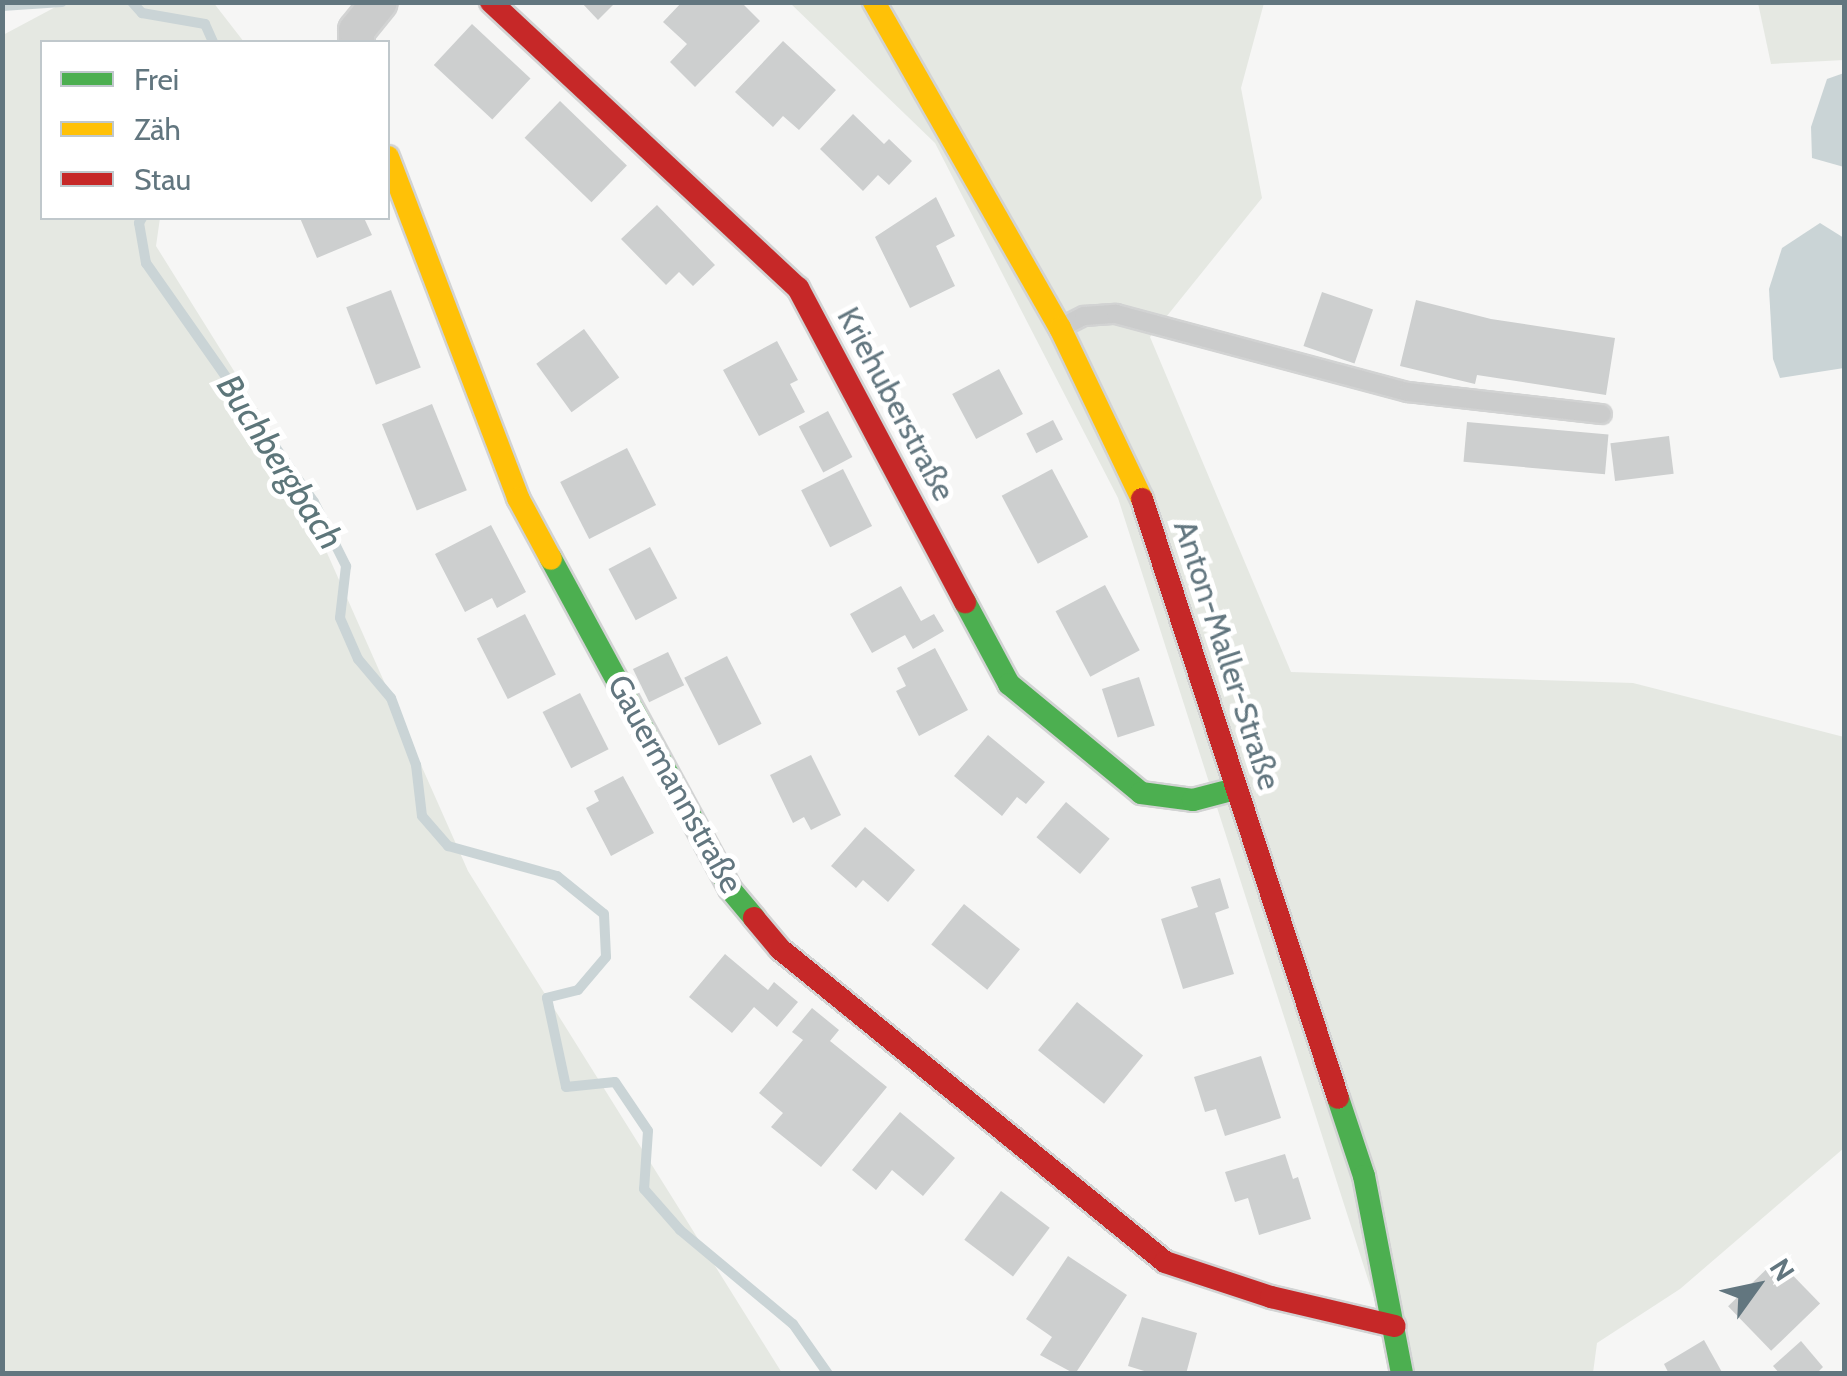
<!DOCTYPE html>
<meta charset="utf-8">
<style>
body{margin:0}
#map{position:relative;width:1847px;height:1376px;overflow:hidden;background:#f6f6f5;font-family:Cabin,sans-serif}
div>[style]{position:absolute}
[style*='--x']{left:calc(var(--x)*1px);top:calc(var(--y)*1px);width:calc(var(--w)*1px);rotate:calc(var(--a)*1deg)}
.green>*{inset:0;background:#e5e8e2}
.water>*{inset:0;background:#cad4d6}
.stream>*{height:10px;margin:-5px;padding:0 5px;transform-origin:5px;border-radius:5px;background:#cad4d6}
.building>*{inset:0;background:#cdcfcf;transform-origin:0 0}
.roads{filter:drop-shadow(2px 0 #d2d3d3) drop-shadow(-2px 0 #d2d3d3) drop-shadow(0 2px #d2d3d3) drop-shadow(0 -2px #d2d3d3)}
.lane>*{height:18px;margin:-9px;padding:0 9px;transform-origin:9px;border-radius:9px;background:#cbcccc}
.street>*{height:35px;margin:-17.5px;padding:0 17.5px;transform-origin:17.5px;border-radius:17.5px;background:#cbcccc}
.fast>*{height:22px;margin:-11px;padding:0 11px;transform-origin:11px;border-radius:11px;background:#4caf50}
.slow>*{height:22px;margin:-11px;padding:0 11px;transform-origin:11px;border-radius:11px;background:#ffc107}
.jam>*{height:22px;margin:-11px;padding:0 11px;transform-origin:11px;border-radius:11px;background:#c62828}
span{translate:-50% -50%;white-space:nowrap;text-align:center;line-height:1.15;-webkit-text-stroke:10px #fff;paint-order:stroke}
.street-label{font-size:32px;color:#62767f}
.water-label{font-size:35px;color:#5d767a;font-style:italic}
.frame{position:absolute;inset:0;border:5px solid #62767f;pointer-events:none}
.legend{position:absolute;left:40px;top:40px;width:350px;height:180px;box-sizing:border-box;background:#fff;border:2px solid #c0c8cc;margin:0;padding:12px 18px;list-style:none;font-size:30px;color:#62767f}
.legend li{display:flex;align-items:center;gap:20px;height:50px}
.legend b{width:50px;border:2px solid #c0c8cc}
.north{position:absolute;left:1707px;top:1236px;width:100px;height:100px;-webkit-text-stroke:8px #fff;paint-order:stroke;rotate:57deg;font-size:28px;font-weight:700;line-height:40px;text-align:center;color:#62767f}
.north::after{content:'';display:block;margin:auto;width:35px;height:45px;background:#62767f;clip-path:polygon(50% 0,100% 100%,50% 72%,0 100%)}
</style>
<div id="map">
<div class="green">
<i style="clip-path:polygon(213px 2px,244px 42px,42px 42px,42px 218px,160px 218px,156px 246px,277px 440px,468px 871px,782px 1373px,3px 1373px,3px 35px,63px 3px)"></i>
<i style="clip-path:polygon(790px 3px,1264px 3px,1241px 88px,1262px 198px,1150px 337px,1291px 672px,1633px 683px,1844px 737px,1844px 1148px,1680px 1289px,1597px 1343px,1593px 1373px,1398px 1373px,1118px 498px,935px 143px)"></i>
<i style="clip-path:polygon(1758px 3px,1844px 3px,1844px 60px,1771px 64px)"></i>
</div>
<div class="water">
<i style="clip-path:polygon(1844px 73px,1844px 167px,1812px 158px,1811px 127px,1827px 79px)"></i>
<i style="clip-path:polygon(1820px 223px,1844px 238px,1844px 368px,1780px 378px,1773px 359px,1769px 289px,1782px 248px)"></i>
</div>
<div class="stream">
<i style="--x:132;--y:2;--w:15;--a:48"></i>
<i style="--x:142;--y:13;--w:64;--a:9.9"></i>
<i style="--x:205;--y:24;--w:20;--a:66"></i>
<i style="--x:2;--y:6;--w:60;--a:-3.8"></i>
<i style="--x:142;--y:218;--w:6;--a:121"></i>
<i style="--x:139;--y:223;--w:41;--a:80.1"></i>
<i style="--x:146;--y:263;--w:292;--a:54.9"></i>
<i style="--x:314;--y:502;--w:72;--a:63.4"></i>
<i style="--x:346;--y:566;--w:52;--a:96.6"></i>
<i style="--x:340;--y:618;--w:45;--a:66.3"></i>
<i style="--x:358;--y:659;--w:51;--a:49.8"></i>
<i style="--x:391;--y:698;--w:72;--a:69.5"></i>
<i style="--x:416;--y:765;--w:51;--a:83.3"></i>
<i style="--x:422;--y:816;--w:40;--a:49"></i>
<i style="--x:448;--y:846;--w:113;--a:15.4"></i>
<i style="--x:557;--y:876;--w:60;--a:39"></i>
<i style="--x:604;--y:914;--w:43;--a:87.3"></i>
<i style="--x:606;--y:957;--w:43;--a:130.3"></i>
<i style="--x:578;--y:990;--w:32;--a:166"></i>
<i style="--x:547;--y:998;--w:91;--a:77.9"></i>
<i style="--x:566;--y:1087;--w:49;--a:-5.8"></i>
<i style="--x:615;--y:1082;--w:59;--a:56"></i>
<i style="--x:648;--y:1131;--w:58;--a:93.9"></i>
<i style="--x:644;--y:1189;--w:55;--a:48.7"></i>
<i style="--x:680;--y:1230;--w:147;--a:39.8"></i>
<i style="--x:793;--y:1324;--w:61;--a:55"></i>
</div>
<div class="building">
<i style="clip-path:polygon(581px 2px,616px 2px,598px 20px)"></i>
<i style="clip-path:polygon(682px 2px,741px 2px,760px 21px,695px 87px,670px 62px,687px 44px,663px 22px)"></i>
<i style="left:472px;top:24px;width:80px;height:56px;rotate:43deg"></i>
<i style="clip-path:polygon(783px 41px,836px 90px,799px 130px,783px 116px,773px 127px,735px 92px)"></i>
<i style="left:560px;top:101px;width:93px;height:51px;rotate:44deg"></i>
<i style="clip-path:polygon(853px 114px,884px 144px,889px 139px,912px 161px,889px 185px,878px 175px,863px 191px,820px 149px)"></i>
<i style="clip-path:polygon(936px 197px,955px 236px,936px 246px,955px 286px,910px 308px,875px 237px)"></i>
<i style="clip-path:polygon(657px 205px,715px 265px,693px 286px,679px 272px,666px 285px,621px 239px)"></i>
<i style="clip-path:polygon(300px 218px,364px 218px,372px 235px,317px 258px)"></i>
<i style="left:391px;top:290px;width:83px;height:48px;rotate:69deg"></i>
<i style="left:1322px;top:292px;width:54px;height:57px;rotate:19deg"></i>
<i style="clip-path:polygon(1416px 300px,1491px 319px,1615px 338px,1606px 395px,1477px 375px,1475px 384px,1400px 366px)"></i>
<i style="left:584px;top:329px;width:60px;height:59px;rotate:54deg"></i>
<i style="clip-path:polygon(777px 341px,798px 380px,790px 384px,805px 412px,759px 436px,723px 370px)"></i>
<i style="left:999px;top:369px;width:51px;height:53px;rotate:62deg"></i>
<i style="left:432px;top:404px;width:93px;height:54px;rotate:68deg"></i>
<i style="left:828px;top:411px;width:52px;height:33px;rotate:62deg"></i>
<i style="left:1053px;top:420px;width:22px;height:30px;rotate:63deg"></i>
<i style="left:1467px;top:422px;width:142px;height:40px;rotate:5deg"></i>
<i style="left:1669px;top:436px;width:38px;height:59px;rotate:83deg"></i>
<i style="left:627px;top:448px;width:64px;height:75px;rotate:63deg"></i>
<i style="left:843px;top:469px;width:64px;height:47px;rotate:63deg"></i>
<i style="left:1052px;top:469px;width:77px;height:57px;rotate:62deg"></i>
<i style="clip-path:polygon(491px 525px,526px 592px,497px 608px,492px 598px,465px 612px,435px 554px)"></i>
<i style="left:650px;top:547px;width:58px;height:47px;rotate:62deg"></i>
<i style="left:1105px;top:585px;width:74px;height:56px;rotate:62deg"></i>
<i style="clip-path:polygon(901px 586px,921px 621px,934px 614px,944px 631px,913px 649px,905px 635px,872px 653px,850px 614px)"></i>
<i style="left:525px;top:614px;width:68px;height:54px;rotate:63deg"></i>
<i style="clip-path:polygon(935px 648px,968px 710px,919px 736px,896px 691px,906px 686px,897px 668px)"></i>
<i style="left:668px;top:652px;width:37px;height:39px;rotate:64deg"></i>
<i style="left:727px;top:656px;width:76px;height:48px;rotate:63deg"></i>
<i style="left:1139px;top:677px;width:51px;height:39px;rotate:72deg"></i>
<i style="left:580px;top:693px;width:63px;height:42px;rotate:63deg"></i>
<i style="clip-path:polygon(988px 735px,1045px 782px,1026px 804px,1017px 797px,1002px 816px,954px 776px)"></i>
<i style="clip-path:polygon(811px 755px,841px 815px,811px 830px,804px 817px,793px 823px,770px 775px)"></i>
<i style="clip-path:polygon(623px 776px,654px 833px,611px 856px,586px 808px,599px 801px,594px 791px)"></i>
<i style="left:1066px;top:802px;width:57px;height:46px;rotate:40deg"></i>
<i style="clip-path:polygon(865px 827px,915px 870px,888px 902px,863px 880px,856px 888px,831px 866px)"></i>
<i style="clip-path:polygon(1220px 878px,1229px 908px,1215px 913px,1234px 974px,1183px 989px,1161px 919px,1198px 907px,1191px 887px)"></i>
<i style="left:964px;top:904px;width:72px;height:52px;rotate:39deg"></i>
<i style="clip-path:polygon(725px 954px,768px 990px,774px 982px,798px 1002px,777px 1027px,754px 1007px,732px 1033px,689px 997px)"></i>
<i style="left:1077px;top:1002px;width:85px;height:62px;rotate:39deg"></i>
<i style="clip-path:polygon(812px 1008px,839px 1030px,830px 1041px,887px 1087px,821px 1167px,771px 1127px,783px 1113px,759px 1093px,803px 1040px,792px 1032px)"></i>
<i style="clip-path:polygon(1261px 1056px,1281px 1118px,1225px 1136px,1216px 1109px,1205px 1112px,1194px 1077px)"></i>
<i style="clip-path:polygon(900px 1112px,955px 1158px,923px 1196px,892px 1170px,876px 1190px,852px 1170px)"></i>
<i style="clip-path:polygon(1285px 1154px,1293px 1179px,1298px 1177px,1311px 1219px,1259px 1235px,1248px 1198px,1235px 1202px,1225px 1172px)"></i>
<i style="left:1001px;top:1191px;width:61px;height:61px;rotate:37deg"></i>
<i style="clip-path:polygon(1068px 1256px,1127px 1295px,1075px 1374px,1040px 1355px,1052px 1337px,1026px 1319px)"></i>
<i style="left:1777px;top:1259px;width:62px;height:68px;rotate:46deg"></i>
<i style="clip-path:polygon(1142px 1317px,1197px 1333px,1186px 1374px,1154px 1374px,1128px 1366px)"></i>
<i style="clip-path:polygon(1704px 1340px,1723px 1374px,1669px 1374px,1664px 1364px)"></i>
<i style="clip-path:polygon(1801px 1341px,1823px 1367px,1816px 1374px,1780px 1374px,1773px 1366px)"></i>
</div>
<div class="roads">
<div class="lane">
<i style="--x:1060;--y:328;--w:27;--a:-27"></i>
<i style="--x:1084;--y:316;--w:32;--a:-4"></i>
<i style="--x:1116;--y:314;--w:302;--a:15"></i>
<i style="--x:1408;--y:392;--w:195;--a:6.5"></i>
</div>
<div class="street">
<i style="--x:356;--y:42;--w:12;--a:-90"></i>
<i style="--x:356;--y:30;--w:36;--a:-51"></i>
</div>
<div class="fast">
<i style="--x:551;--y:559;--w:375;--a:61.5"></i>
<i style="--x:730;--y:889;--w:38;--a:50"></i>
<i style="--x:965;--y:602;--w:93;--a:61.8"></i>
<i style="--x:1009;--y:684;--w:171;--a:39.5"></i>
<i style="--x:1141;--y:793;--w:52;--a:7.7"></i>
<i style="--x:1193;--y:800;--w:43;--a:-14.7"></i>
<i style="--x:1338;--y:1098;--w:82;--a:71.6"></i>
<i style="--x:1364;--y:1176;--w:202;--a:79.1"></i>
</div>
<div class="slow">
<i style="--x:874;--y:2;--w:375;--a:60.3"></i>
<i style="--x:1060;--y:328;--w:190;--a:64.4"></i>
<i style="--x:388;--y:157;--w:365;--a:69.1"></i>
<i style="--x:518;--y:498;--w:69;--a:61.6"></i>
</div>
<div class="jam">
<i style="--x:491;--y:2;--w:420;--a:43"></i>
<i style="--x:798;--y:288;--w:356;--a:62"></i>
<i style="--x:1142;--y:499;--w:630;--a:71.88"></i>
<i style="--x:754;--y:918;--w:40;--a:50"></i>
<i style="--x:780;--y:949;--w:496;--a:39.1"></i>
<i style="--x:1165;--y:1262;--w:112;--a:18.3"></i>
<i style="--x:1271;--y:1297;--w:127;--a:13.2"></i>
</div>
</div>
<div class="street-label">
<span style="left:896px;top:404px;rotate:62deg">Kriehuberstraße</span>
<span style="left:1227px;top:655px;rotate:72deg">Anton-Maller-Straße</span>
<span style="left:675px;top:784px;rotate:61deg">Gauermannstraße</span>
</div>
<div class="water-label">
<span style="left:280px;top:462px;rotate:57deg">Buchbergbach</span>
</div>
<div class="frame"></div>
<ul class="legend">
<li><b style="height:12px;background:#4caf50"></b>Frei</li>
<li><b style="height:12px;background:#ffc107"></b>Zäh</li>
<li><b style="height:12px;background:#c62828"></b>Stau</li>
</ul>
<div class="north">N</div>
</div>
